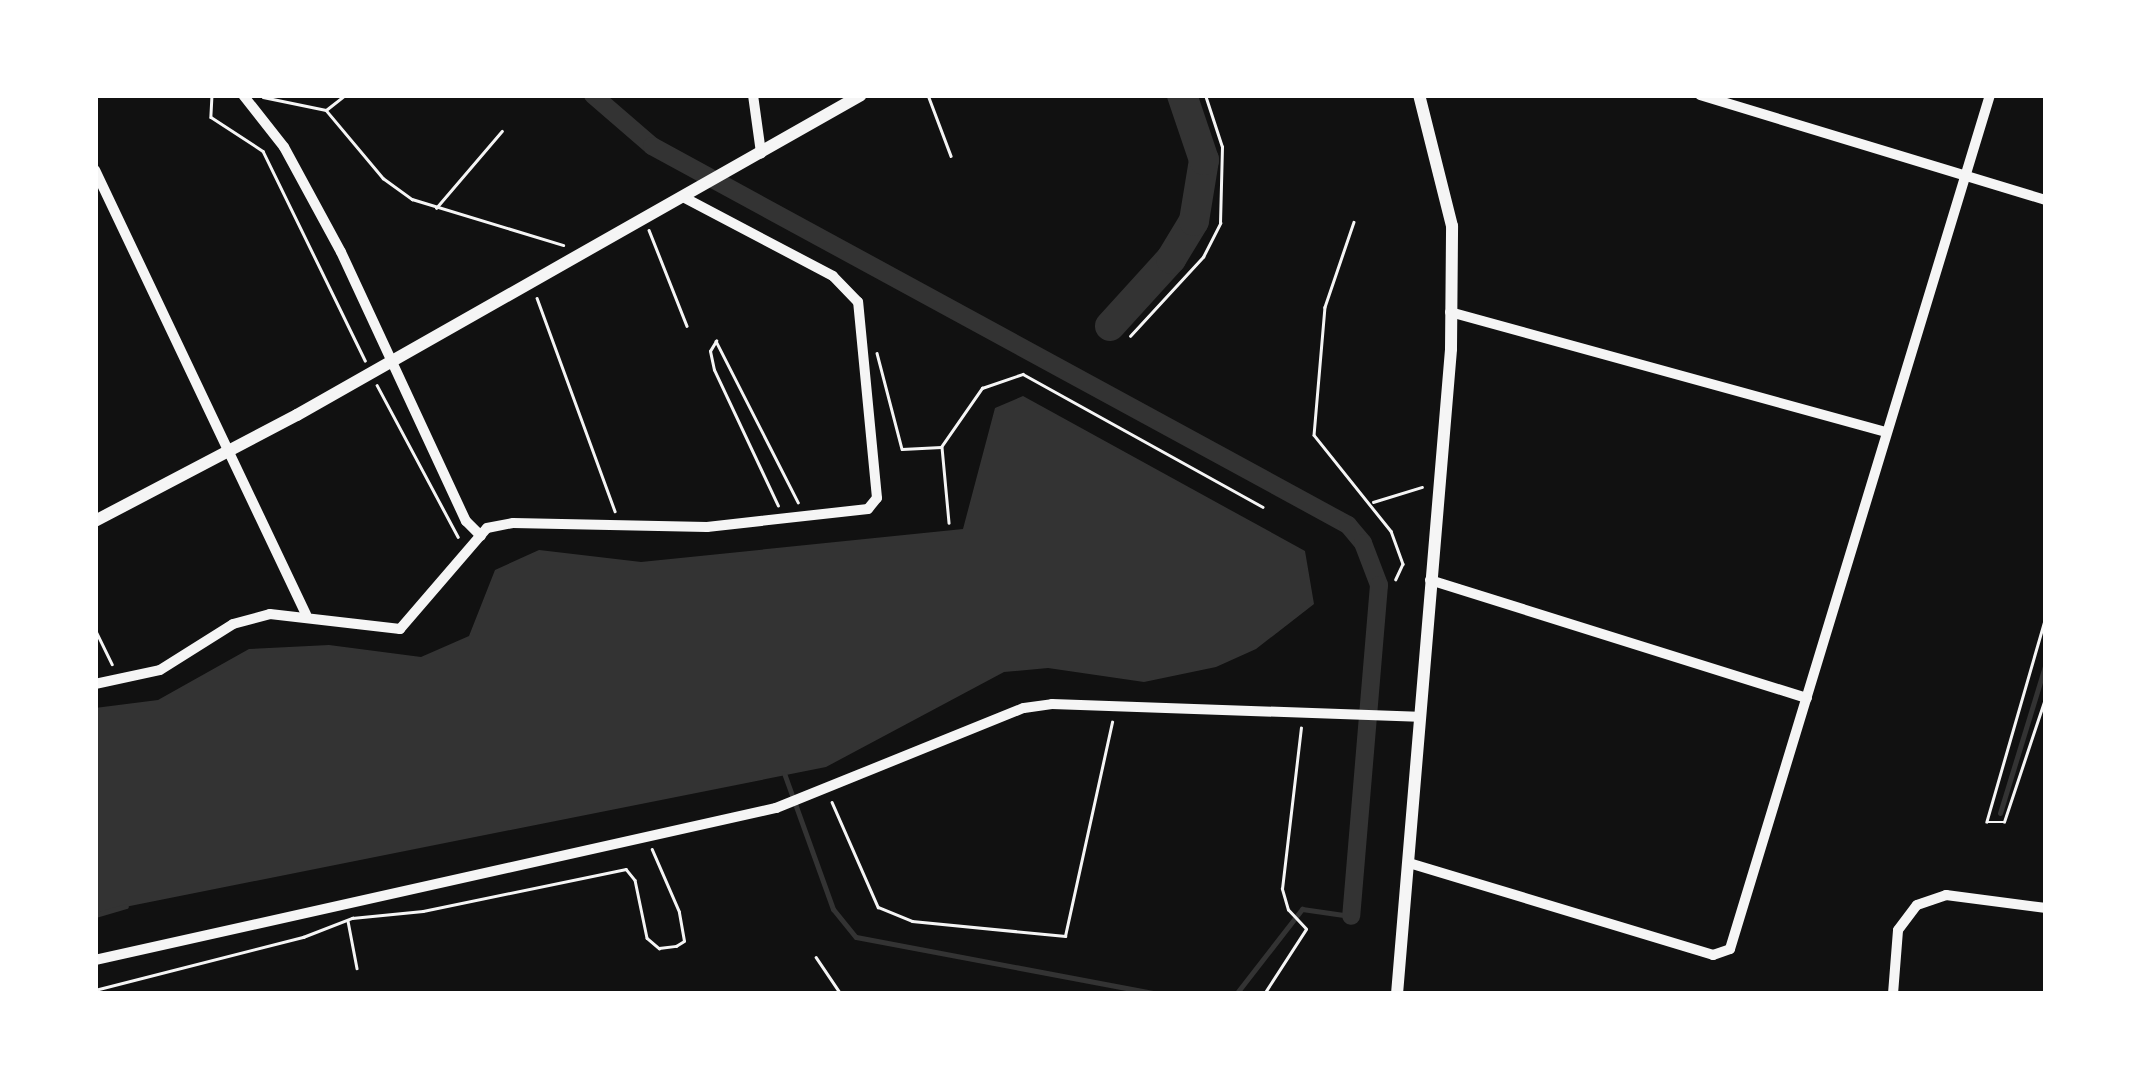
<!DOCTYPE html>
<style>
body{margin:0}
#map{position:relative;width:2141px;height:1089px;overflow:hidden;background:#111;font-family:Mulish,sans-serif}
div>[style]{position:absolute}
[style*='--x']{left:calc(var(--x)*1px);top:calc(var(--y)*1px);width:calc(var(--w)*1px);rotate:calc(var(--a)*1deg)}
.water>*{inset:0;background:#333}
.stream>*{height:5px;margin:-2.5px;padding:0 2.5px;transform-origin:2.5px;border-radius:2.5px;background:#333}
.canal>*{height:18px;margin:-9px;padding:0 9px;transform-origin:9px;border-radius:9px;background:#333}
.river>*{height:30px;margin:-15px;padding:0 15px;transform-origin:15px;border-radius:15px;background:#333}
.path>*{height:2.5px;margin:-1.25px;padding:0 1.25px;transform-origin:1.25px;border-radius:1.25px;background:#f5f5f5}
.minor>*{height:10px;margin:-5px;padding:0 5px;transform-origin:5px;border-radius:5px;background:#f5f5f5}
.tertiary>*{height:12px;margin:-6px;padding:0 6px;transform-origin:6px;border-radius:6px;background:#f5f5f5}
span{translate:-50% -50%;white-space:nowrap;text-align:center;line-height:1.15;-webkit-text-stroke:10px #fff;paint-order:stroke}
.frame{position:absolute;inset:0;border:98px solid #fff;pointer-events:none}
</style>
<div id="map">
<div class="water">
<i style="clip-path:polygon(1023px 396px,1305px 551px,1314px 604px,1256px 649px,1216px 667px,1144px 682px,1048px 668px,1004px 672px,826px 767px,95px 913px,95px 708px,158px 700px,249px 649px,329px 645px,421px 657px,469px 636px,495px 570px,539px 550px,641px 562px,963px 529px,995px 408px)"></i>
</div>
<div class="stream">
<i style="--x:784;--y:773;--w:145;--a:70.2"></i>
<i style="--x:833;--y:909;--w:36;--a:51"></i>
<i style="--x:856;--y:937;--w:306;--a:10.7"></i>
<i style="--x:2000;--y:813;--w:157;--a:-73"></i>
<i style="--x:95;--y:915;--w:32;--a:-16"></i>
<i style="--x:1236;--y:994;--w:108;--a:-52.2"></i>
<i style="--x:1302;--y:909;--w:49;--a:8.1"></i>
</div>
<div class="canal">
<i style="--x:593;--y:95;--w:78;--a:40.8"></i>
<i style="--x:652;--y:146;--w:793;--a:28.57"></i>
<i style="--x:1348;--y:525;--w:23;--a:50"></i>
<i style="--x:1363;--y:543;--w:45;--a:69.1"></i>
<i style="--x:1379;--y:585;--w:332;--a:94.8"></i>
</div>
<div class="river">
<i style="--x:1110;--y:326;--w:91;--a:-47.7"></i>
<i style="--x:1171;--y:259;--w:44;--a:-58.8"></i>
<i style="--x:1194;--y:221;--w:62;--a:-80.7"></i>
<i style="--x:1204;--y:160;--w:69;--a:-108.7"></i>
</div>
<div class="path">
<i style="--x:212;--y:95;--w:22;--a:93"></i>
<i style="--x:211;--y:117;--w:62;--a:33.2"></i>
<i style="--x:263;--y:151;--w:233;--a:64"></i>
<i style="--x:928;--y:95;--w:65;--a:69.3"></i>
<i style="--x:263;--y:97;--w:64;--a:11.7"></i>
<i style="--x:326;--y:110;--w:24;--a:-38"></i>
<i style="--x:326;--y:110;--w:89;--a:50"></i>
<i style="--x:383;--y:178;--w:36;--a:36"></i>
<i style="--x:412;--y:199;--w:158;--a:16.9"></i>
<i style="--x:436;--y:208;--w:101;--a:-49.4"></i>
<i style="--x:1354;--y:222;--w:90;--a:108.8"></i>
<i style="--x:1325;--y:307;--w:128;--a:94.9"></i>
<i style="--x:1314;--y:435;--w:123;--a:51.3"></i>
<i style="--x:1391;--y:531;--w:35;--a:70"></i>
<i style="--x:1403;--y:564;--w:17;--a:115"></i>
<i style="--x:649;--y:230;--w:103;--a:68.4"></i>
<i style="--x:537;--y:298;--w:227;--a:69.9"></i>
<i style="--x:1130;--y:336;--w:108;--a:-47.3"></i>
<i style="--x:1203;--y:257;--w:38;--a:-63"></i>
<i style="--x:1220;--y:223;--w:76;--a:-88.5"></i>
<i style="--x:1222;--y:147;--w:55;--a:-108.1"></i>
<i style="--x:877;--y:353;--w:99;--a:75.4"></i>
<i style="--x:902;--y:449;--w:39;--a:-3"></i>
<i style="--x:941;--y:447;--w:72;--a:-55.2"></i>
<i style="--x:982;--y:388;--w:43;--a:-18.9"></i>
<i style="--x:1023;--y:374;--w:274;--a:29"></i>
<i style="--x:377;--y:385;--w:172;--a:61.9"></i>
<i style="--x:942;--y:447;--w:76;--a:84.7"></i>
<i style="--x:1373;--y:502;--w:51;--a:-17"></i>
<i style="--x:778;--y:506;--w:150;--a:-115.2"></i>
<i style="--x:714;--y:370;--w:19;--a:-102"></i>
<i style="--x:710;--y:351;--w:12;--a:-59"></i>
<i style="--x:716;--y:341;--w:181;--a:63"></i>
<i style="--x:2046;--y:617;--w:213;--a:106.1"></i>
<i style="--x:1987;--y:822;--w:17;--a:0"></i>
<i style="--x:2004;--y:822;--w:133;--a:-71.6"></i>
<i style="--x:95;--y:629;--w:39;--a:64"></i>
<i style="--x:832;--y:802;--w:115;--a:66.3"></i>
<i style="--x:878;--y:907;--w:37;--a:22"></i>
<i style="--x:912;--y:921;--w:154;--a:5.6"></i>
<i style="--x:1065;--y:936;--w:219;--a:-77.6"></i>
<i style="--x:348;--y:921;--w:48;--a:79.2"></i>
<i style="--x:816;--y:957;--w:45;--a:56"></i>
<i style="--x:95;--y:990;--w:215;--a:-14.3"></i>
<i style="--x:303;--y:937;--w:53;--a:-21.2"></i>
<i style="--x:352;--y:918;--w:71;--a:-5.6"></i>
<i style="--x:423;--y:911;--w:207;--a:-11.7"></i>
<i style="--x:626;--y:869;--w:14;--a:51"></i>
<i style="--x:635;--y:880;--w:59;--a:78.3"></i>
<i style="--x:647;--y:938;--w:16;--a:40"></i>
<i style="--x:659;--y:948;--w:17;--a:-7"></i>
<i style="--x:676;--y:946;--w:9;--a:-32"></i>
<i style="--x:684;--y:941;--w:29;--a:-100"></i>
<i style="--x:679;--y:912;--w:68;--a:-113.5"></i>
<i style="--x:1264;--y:994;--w:77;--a:-57.1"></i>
<i style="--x:1306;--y:929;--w:26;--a:-133"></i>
<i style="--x:1288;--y:910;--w:22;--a:-106"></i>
<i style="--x:1282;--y:889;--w:162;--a:-83.3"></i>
</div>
<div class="minor">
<i style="--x:243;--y:95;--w:66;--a:51.7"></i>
<i style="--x:284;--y:147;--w:119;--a:61.5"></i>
<i style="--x:341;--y:252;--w:297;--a:65.1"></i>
<i style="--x:466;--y:521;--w:21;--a:45"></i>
<i style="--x:753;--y:95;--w:59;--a:82.1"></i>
<i style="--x:1700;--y:95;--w:362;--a:16.9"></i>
<i style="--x:95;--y:170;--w:492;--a:64.6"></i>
<i style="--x:1450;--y:312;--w:452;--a:15.4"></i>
<i style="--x:1430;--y:580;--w:395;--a:17.4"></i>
<i style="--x:95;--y:684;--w:66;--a:-12.2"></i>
<i style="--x:160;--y:670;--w:86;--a:-32.2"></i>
<i style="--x:233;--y:624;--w:38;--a:-15"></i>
<i style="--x:270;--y:614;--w:131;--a:6.6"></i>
<i style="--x:400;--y:629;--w:133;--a:-49.3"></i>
<i style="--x:487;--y:528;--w:26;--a:-11"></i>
<i style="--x:513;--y:523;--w:194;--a:1.2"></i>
<i style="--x:707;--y:527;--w:162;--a:-6.4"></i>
<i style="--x:868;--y:509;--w:14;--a:-51"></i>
<i style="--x:877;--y:498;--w:197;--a:-95.5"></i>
<i style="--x:858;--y:302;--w:36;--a:-134"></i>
<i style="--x:833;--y:276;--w:170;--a:-152.2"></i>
<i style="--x:1409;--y:863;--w:318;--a:16.8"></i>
<i style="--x:1713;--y:955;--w:18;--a:-19"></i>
<i style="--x:1730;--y:949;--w:893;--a:-73.07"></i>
<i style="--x:95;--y:960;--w:698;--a:-12.58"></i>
<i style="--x:776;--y:808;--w:267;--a:-22"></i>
<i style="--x:1024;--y:708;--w:28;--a:-8"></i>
<i style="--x:1052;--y:704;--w:366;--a:2"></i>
<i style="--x:1893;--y:994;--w:64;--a:-85.5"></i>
<i style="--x:1898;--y:930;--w:31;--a:-53"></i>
<i style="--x:1917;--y:905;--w:31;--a:-19"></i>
<i style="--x:1946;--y:895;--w:101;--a:7.4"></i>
</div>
<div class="tertiary">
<i style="--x:95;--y:521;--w:228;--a:-27.7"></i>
<i style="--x:297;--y:415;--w:648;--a:-29.57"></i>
<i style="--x:1397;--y:994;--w:647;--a:-85.21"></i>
<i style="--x:1451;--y:349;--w:123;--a:-89.5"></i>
<i style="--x:1452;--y:226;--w:135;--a:-104.1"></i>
</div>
<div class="frame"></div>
</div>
